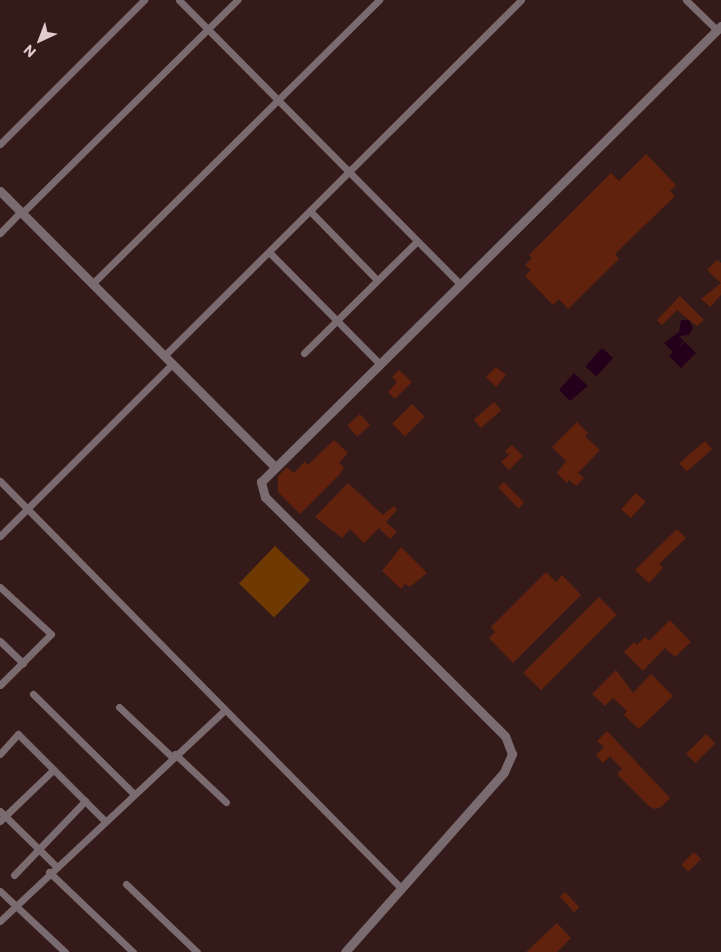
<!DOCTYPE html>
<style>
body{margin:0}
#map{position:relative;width:721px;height:952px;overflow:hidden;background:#351a1a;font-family:Commissioner,sans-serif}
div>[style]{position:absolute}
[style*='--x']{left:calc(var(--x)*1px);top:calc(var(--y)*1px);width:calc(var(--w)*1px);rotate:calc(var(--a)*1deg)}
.green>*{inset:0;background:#6f3903;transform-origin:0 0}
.water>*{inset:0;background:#25001b;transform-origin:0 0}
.building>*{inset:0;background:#61220d;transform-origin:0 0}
.minor>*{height:7px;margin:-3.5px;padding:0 3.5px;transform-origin:3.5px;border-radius:3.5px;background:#796b6f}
.tertiary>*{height:9px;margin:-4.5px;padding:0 4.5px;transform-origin:4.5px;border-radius:4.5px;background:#796b6f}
span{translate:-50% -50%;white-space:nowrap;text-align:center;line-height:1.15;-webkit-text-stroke:4.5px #351a1a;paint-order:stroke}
.north{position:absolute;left:15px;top:15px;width:50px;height:50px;-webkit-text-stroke:4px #351a1a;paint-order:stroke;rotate:223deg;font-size:14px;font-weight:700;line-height:20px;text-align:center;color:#e0cccc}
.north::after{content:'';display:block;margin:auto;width:18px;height:22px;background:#e0cccc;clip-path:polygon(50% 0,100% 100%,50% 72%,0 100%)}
</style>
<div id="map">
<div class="green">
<i style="left:275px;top:546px;width:49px;height:52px;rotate:44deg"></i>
</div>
<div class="water">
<i style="clip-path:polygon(681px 320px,689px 320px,693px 328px,689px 335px,679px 336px,684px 341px,677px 349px,685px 342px,696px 353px,681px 368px,669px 356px,673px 352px,664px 343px,679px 332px)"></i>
<i style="left:602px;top:348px;width:15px;height:25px;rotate:42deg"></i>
<i style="clip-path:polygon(574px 373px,588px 386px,570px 401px,559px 390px)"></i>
</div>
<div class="building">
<i style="clip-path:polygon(646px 154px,676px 185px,670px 191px,675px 196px,615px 254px,619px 259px,568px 309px,559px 299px,553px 305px,525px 276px,531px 270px,525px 265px,532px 258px,529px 255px,611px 173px,619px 181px)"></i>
<i style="clip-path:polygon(717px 260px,721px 263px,721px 295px,710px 307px,701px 299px,721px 283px,707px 270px)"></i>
<i style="clip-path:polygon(680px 296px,704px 320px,697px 326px,677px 310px,662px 325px,657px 320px)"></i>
<i style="clip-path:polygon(496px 367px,506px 375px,496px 387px,486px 377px)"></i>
<i style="clip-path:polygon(399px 370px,412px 382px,395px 399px,388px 392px,397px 382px,392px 377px)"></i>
<i style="left:494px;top:402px;width:11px;height:27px;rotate:49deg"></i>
<i style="left:412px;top:404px;width:18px;height:28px;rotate:45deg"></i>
<i style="left:360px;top:414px;width:15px;height:17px;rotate:48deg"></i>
<i style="clip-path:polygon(577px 422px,588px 433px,585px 436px,600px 450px,578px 473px,584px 478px,576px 486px,569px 480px,567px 483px,557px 473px,566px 461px,552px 447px)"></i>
<i style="clip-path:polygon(334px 440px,348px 453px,339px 463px,344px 467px,340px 474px,300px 514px,278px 492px,278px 476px,287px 467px,294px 473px,305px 461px,308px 465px)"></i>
<i style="left:705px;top:441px;width:11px;height:34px;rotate:49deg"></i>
<i style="clip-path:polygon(512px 445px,523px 456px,509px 470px,501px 462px,509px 455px,505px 451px)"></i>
<i style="left:504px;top:482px;width:29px;height:8px;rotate:46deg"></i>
<i style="clip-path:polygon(348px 483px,383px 515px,394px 506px,397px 510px,386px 522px,397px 532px,390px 539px,379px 528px,364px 543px,350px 529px,342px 538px,315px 517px)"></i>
<i style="left:636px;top:493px;width:13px;height:22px;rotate:42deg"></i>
<i style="clip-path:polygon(677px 529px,686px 538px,659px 564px,663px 568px,649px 583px,635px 570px)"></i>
<i style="clip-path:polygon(401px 547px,427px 573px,410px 587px,405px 584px,401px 589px,382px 571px)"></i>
<i style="clip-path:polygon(546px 572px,556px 582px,562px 575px,581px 595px,513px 663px,489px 638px,495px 632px,491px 627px)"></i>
<i style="left:599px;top:597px;width:25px;height:107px;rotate:45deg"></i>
<i style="clip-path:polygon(670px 620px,691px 642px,675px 657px,665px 648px,643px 671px,624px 652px,634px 642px,637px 645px,645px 637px,649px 641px)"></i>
<i style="clip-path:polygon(616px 670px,633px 693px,651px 674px,673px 696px,639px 729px,624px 715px,627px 711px,613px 698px,605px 706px,592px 694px)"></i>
<i style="clip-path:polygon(607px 731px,670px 798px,661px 807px,654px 809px,649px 806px,617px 774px,622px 769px,610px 756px,603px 763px,596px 755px,604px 747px,597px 741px)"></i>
<i style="left:706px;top:734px;width:13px;height:28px;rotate:45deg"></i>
<i style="left:694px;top:852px;width:10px;height:18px;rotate:45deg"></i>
<i style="left:565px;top:892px;width:21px;height:7px;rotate:47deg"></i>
<i style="clip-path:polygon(557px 923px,571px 938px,557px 952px,526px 952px)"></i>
</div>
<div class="minor">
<i style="--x:179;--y:0;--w:400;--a:45.3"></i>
<i style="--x:686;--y:0;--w:43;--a:44.1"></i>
<i style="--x:0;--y:144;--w:204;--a:-45"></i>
<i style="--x:310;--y:211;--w:96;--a:45.8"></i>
<i style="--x:22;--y:213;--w:303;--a:-44.7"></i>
<i style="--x:0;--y:233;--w:29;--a:-46"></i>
<i style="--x:269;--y:252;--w:158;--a:45.3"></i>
<i style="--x:92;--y:284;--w:404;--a:-44.7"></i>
<i style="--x:304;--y:353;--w:159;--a:-44.7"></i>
<i style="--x:164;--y:356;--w:504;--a:-44.92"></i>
<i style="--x:0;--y:481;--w:571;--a:45.43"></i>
<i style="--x:0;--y:536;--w:243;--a:-45"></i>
<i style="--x:0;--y:587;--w:69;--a:42.7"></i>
<i style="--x:51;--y:634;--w:72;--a:135"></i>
<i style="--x:0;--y:641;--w:32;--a:44"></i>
<i style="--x:33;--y:694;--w:141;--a:44.7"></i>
<i style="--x:119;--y:707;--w:73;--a:43.3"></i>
<i style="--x:0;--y:754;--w:27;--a:-48"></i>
<i style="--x:18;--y:734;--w:123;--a:45"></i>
<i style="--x:175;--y:754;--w:70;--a:43.3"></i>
<i style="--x:0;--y:811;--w:78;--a:44.5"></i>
<i style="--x:0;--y:821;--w:74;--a:-43.9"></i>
<i style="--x:49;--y:872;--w:116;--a:43.6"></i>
<i style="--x:14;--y:875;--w:103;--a:-46.2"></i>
<i style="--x:126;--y:884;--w:98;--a:43.8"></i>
<i style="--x:0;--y:891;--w:89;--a:43.2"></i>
<i style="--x:0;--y:921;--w:307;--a:-43.2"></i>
</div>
<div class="tertiary">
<i style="--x:0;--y:191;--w:390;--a:45.1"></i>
<i style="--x:345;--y:952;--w:240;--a:-48.5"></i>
<i style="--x:504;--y:772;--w:20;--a:-66"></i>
<i style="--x:512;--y:754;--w:19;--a:-111"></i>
<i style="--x:505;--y:736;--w:339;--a:-135.1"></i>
<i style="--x:265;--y:497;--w:16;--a:-105"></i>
<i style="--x:261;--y:482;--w:648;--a:-44.75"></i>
</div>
<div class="north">N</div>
</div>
